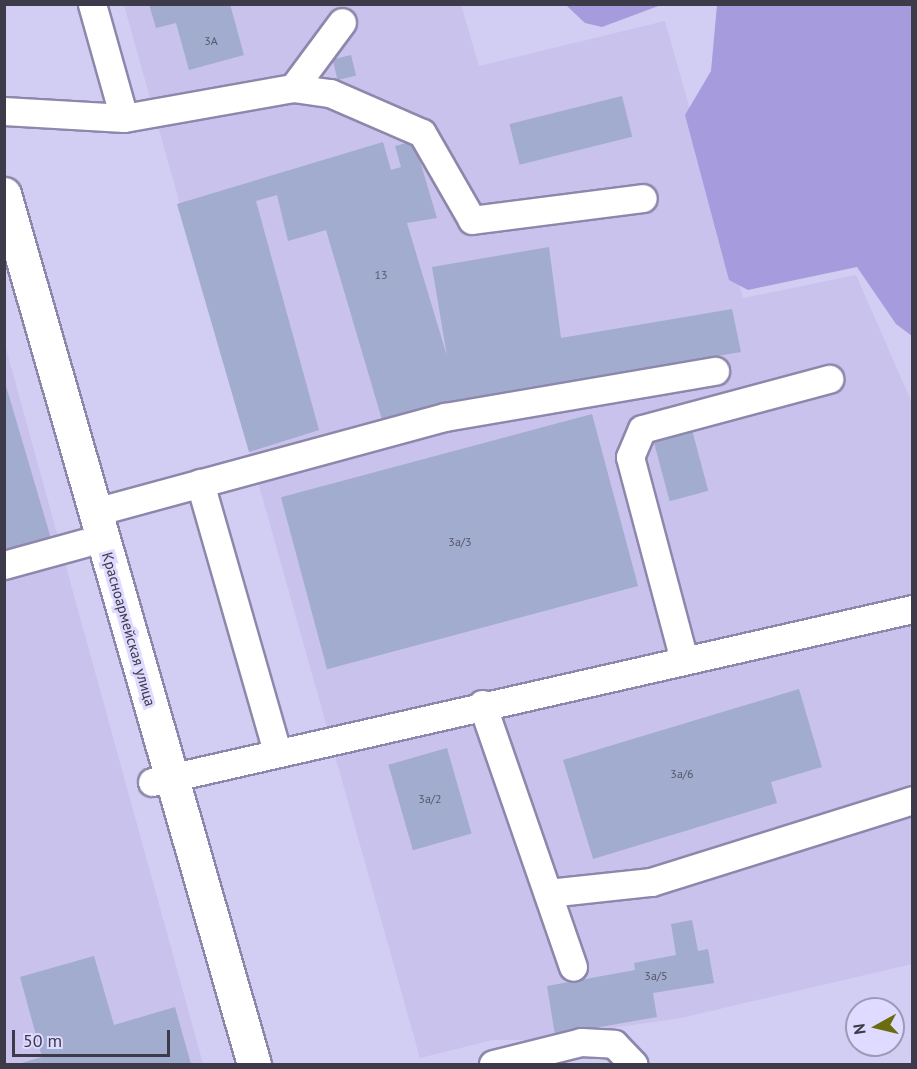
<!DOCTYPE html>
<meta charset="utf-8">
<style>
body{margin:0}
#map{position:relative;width:917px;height:1069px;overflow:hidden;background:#d2cdf2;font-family:"PT Sans",sans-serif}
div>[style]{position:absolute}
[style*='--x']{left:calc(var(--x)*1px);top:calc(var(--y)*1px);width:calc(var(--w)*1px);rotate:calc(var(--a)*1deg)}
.built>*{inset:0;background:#c8c2ed}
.green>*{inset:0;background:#a69bdd}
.building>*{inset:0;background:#a1accf;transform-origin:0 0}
.roads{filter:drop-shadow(2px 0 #8d88ab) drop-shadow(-2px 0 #8d88ab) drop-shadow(0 2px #8d88ab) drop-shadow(0 -2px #8d88ab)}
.minor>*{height:27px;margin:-13.5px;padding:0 13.5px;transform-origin:13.5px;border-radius:13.5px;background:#fff}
.major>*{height:33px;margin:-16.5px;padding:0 16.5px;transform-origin:16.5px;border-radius:16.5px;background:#fff}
span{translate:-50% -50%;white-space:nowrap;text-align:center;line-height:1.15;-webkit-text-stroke:6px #dfdaff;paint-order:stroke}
.number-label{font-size:12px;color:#56576a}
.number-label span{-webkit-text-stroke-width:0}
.street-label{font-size:15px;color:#3d3b49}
.frame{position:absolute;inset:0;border:6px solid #3d3b49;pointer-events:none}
.north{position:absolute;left:845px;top:997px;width:60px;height:60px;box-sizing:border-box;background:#dfdaff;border:2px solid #9e9ab6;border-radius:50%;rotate:262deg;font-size:16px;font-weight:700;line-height:24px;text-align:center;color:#3d3b49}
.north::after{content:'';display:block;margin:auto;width:21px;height:27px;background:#6a6c0e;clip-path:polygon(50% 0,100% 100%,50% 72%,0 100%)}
.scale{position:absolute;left:12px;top:1030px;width:158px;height:27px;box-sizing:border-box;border:3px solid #3d3b49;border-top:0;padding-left:8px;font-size:18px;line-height:21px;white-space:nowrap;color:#3d3b49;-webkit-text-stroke:4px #dfdaff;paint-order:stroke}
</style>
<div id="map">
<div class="built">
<i style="clip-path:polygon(124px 5px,461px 5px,479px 66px,665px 21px,743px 298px,856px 275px,912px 403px,912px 964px,681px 1018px,529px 1040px,493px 1040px,420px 1058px)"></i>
<i style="clip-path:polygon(5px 345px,203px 1064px,5px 1064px)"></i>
</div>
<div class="green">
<i style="clip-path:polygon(566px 5px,661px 5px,602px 27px,585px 23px)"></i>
<i style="clip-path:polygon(717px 5px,912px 5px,912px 336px,896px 324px,857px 267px,748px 290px,729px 280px,685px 115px,711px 71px)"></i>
</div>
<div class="building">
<i style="clip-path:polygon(149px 4px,230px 4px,244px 55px,189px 70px,176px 23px,156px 28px)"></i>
<i style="left:351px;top:55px;width:21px;height:19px;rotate:76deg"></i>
<i style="left:622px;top:96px;width:42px;height:116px;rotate:76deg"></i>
<i style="clip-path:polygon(414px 141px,437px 218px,407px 223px,447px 356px,432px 267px,549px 247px,561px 338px,732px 309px,741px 352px,459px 400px,383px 423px,326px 230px,288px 241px,277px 195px,256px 201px,319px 430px,249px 452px,177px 204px,383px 142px,391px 170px,401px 167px,395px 146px)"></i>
<i style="clip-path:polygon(4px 379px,52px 542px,4px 556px)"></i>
<i style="left:592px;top:414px;width:178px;height:322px;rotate:75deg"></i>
<i style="left:692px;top:430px;width:63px;height:40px;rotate:75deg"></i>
<i style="clip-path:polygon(799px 689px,822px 767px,771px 782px,777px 803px,593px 859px,563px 760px)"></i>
<i style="left:447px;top:748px;width:89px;height:61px;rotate:74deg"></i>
<i style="clip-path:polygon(692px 920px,698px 951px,708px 949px,714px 983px,653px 993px,657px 1017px,555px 1035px,547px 986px,635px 970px,634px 963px,676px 955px,671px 924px)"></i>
<i style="clip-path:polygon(94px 956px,114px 1025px,175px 1007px,191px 1064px,18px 1064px,42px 1057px,20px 977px)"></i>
</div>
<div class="roads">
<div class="minor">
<i style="--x:92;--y:4;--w:118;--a:74.3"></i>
<i style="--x:293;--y:88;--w:82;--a:-53.4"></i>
<i style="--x:4;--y:111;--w:120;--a:3.3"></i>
<i style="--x:124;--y:118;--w:172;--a:-10.1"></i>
<i style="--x:293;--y:88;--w:37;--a:8"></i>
<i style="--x:330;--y:93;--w:100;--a:23.5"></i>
<i style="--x:422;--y:133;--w:100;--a:60.1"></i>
<i style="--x:472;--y:220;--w:172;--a:-7.3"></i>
<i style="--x:200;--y:483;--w:280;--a:74"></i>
<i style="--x:95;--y:512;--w:363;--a:-15.2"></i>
<i style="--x:445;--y:417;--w:274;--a:-9.7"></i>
<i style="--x:4;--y:565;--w:83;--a:-15.4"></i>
<i style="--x:684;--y:660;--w:210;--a:-104.9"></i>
<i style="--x:630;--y:457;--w:30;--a:-67"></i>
<i style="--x:642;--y:429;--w:194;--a:-15"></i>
<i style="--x:482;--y:704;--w:278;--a:70.9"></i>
<i style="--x:152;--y:782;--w:779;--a:-12.82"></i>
<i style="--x:548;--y:893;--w:104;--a:-6.1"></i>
<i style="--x:651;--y:882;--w:274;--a:-17.4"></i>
<i style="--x:493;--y:1064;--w:91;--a:-14"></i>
<i style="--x:581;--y:1042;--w:33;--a:3"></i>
<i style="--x:614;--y:1044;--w:28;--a:46"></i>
</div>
<div class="major">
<i style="--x:4;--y:194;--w:905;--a:73.97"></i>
</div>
</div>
<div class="number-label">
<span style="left:211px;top:41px">3А</span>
<span style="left:381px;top:275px">13</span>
<span style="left:460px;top:542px">3а/3</span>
<span style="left:682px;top:774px">3а/6</span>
<span style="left:430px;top:799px">3а/2</span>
<span style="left:656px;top:976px">3а/5</span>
</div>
<div class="street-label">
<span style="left:129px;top:629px;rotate:74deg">Красноармейская улица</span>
</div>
<div class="frame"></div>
<div class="north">N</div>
<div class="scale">50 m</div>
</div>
